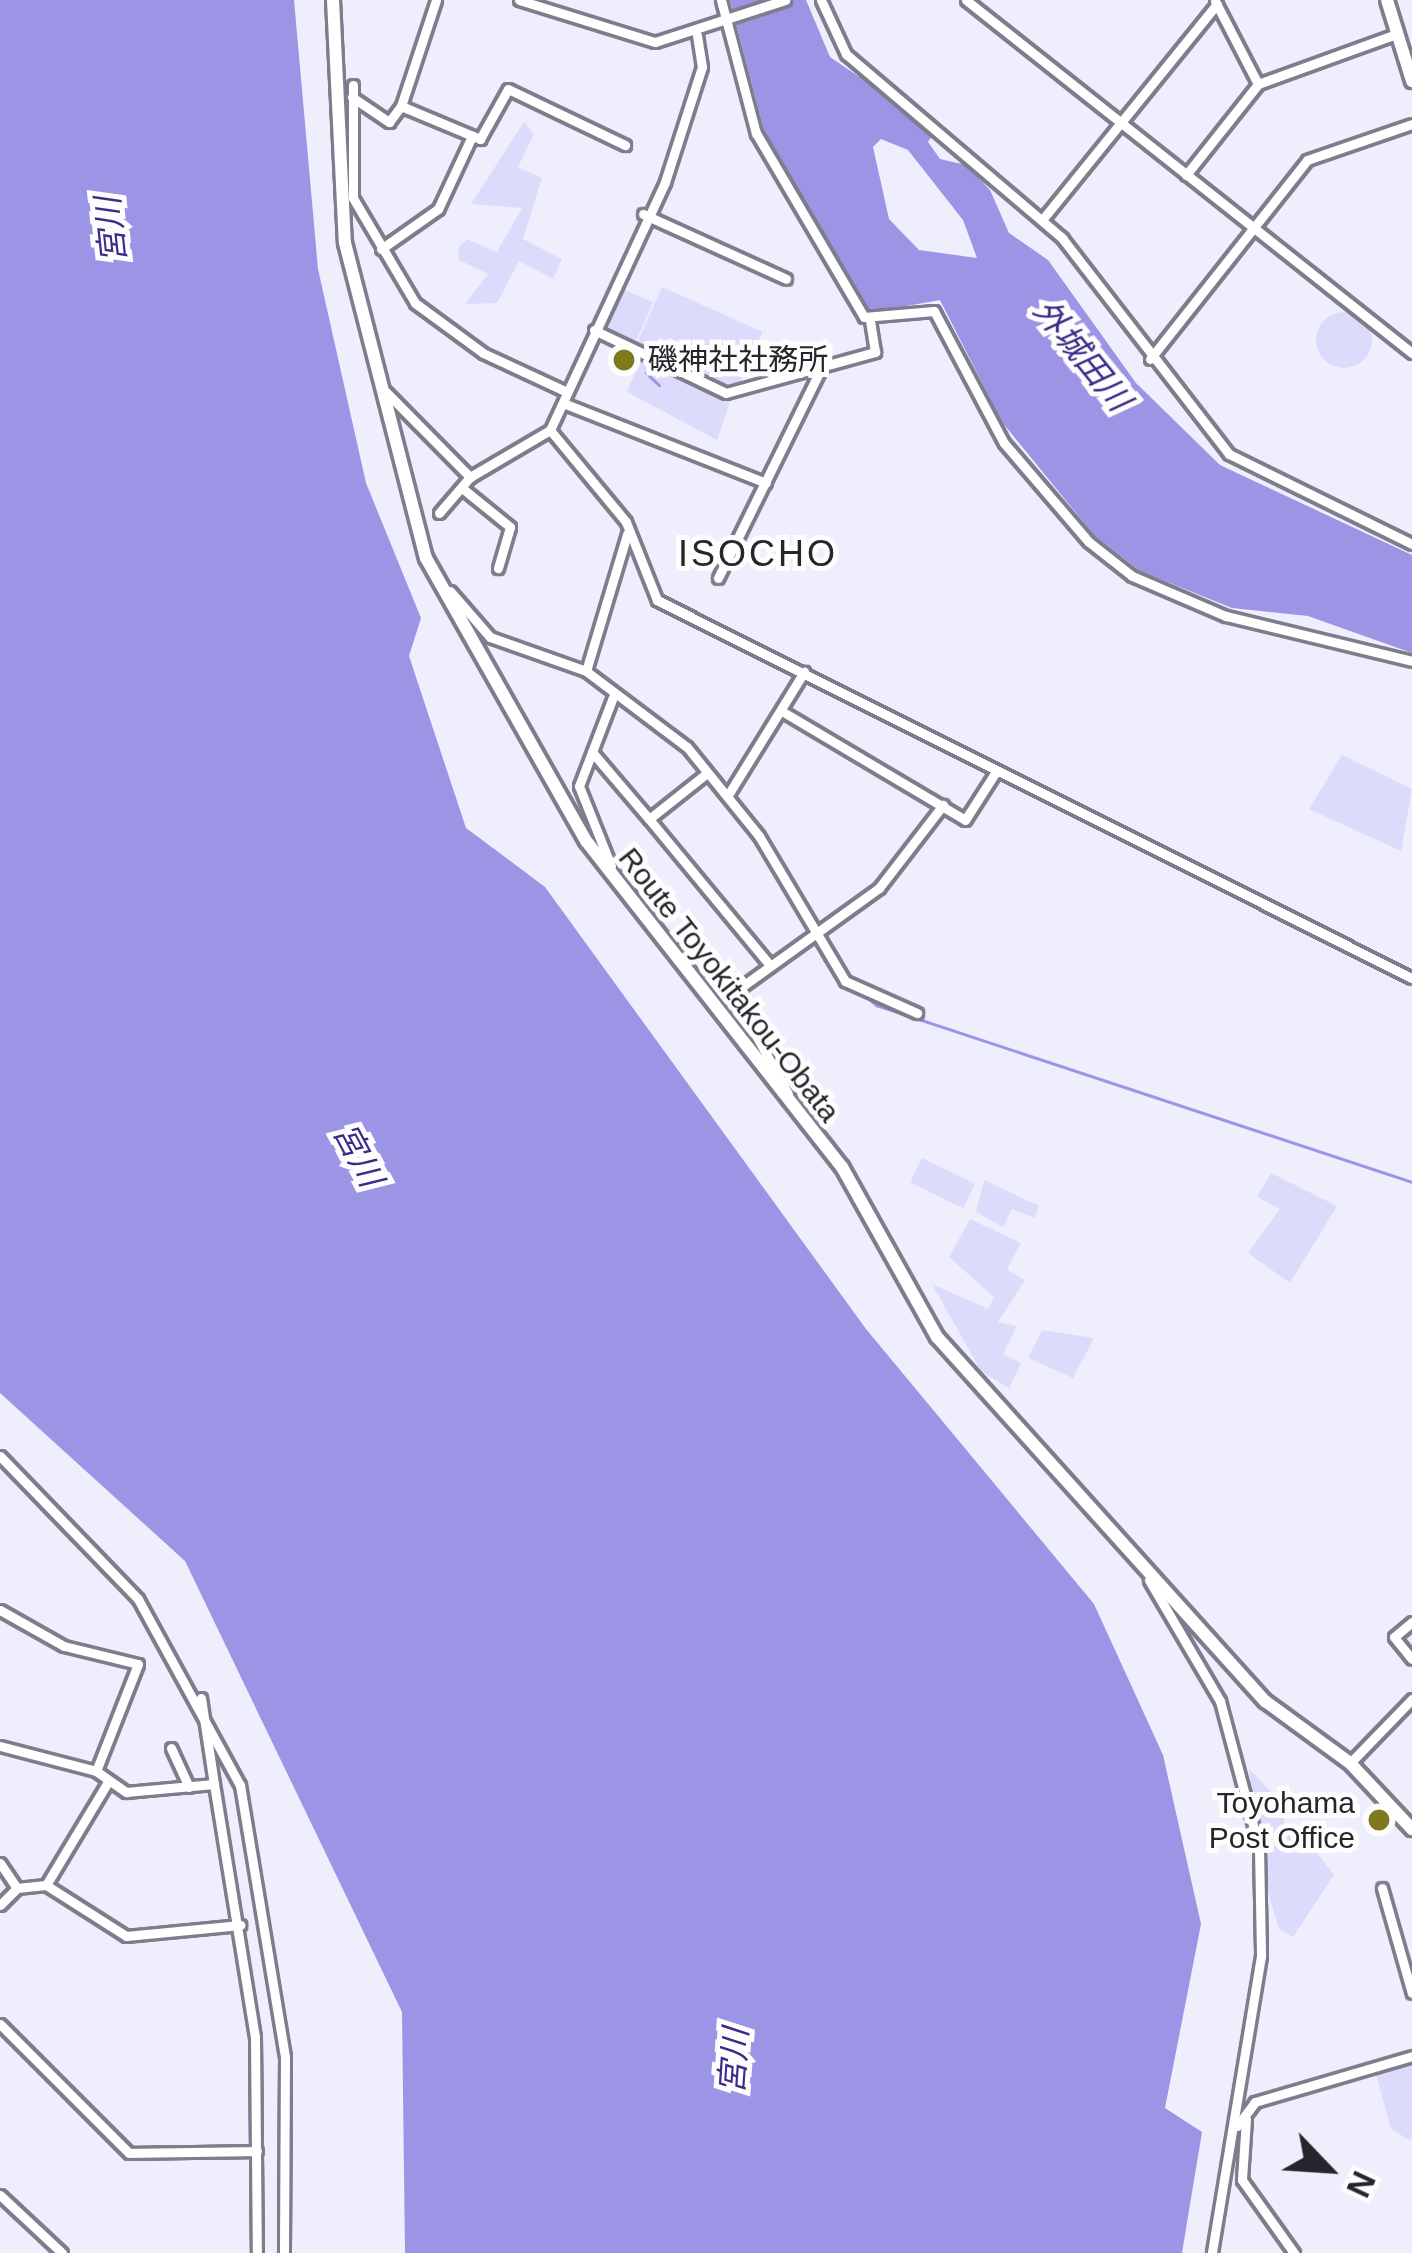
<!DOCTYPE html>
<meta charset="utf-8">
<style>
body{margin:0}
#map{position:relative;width:1412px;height:2253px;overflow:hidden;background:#eeeefd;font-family:Helvetica,"Noto Sans JP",sans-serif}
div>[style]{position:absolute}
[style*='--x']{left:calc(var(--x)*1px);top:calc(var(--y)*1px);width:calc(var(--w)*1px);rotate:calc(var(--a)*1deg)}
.green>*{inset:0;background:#dcdbfc;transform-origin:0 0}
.round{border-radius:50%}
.water>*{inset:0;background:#9c95e6}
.stream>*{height:3px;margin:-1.5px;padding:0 1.5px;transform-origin:1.5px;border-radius:1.5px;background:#9c95e6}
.roads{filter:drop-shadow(3px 0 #7d7d8d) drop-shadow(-3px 0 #7d7d8d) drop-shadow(0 3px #7d7d8d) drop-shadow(0 -3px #7d7d8d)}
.minor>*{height:9px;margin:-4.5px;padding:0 4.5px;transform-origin:4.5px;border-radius:4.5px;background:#fff}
.major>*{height:12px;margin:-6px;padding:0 6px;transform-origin:6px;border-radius:6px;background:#fff}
.dots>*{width:33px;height:33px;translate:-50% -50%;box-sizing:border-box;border:6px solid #fdfdfd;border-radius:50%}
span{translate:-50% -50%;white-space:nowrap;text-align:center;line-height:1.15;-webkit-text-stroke:10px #fdfdfd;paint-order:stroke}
.poi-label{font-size:30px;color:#25252b}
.left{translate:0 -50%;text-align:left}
.right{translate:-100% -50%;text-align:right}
.street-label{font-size:30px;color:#25252b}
.water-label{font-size:33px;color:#3e2a87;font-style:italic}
.quarter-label{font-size:36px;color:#25252b;letter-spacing:3px}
.north{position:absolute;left:1268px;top:2109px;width:120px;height:120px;-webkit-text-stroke:9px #fdfdfd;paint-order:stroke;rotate:115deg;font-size:33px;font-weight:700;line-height:48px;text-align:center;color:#25252b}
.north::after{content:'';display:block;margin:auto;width:42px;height:54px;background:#25252b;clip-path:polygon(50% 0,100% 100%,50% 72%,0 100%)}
</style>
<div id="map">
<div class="green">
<i style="clip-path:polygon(524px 122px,534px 134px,518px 167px,542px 178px,523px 239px,562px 259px,553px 279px,519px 261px,497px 303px,465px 304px,488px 274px,459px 260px,458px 248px,467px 239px,497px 252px,522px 208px,471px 204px)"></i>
<i style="clip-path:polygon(612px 285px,653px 302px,634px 346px,600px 329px)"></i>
<i style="left:662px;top:287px;width:110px;height:64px;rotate:24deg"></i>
<i class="round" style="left:1316px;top:312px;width:56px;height:56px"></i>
<i style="clip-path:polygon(619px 345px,731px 399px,717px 440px,627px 392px,634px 375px,610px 364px)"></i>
<i style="clip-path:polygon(1342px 755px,1412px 789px,1401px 851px,1309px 809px)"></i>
<i style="left:922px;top:1158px;width:59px;height:27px;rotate:26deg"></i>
<i style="clip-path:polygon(1271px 1173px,1337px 1206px,1290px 1283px,1248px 1253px,1280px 1209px,1257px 1197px)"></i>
<i style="clip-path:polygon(984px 1180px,1039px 1206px,1034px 1218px,1012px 1209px,1003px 1227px,976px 1212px)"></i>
<i style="clip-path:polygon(970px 1219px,1021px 1243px,1007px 1270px,1025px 1280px,998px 1322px,1017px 1326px,1003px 1354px,1021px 1363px,1009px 1388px,981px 1371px,932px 1284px,988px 1309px,994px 1297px,949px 1257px)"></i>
<i style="clip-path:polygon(1042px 1330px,1094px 1338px,1073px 1378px,1028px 1358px)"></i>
<i style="clip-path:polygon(1249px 1769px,1274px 1795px,1297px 1854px,1311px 1845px,1334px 1875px,1293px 1937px,1279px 1929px,1267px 1889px)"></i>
<i style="clip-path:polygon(1412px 2059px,1412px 2139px,1409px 2140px,1391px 2129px,1375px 2070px)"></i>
</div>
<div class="water">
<i style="clip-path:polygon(0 0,294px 0,318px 269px,366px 483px,421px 618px,409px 656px,466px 828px,545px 887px,866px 1329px,1094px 1604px,1163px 1755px,1201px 1924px,1165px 2108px,1202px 2132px,1182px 2253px,405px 2253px,402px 2012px,185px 1561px,0 1393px)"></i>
<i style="clip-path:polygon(evenodd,730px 0,806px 0,830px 57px,936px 129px,928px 142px,940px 159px,966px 165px,990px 190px,1009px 233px,1048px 260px,1136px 383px,1220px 465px,1412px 555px,1412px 653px,1308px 616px,1232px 608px,1140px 571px,1094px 535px,1002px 422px,940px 300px,873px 312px,863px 304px,769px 150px,730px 0,881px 139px,908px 150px,963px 220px,977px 258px,919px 250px,889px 219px,873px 147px,881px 139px)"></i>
</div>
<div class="stream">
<i style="--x:646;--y:373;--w:18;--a:43"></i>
<i style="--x:824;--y:960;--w:69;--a:40.9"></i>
<i style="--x:876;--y:1005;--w:564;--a:18.27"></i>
</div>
<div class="roads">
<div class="minor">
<i style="--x:519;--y:0;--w:142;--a:17.2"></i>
<i style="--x:655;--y:42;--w:137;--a:-17.9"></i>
<i style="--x:721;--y:0;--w:138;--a:75.3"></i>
<i style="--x:756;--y:133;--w:213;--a:59.6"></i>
<i style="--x:864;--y:317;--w:70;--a:-4.9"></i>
<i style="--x:934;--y:311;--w:149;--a:62.1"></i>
<i style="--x:1004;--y:443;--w:130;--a:49.4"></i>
<i style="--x:1089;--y:542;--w:55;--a:38.3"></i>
<i style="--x:1132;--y:576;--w:102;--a:23.1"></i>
<i style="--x:1226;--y:616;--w:191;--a:13.6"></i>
<i style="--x:821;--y:0;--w:60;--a:65.2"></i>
<i style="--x:846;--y:54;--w:284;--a:40.4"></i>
<i style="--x:1062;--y:238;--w:273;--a:52.3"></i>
<i style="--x:1229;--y:454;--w:204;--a:26.2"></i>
<i style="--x:966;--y:0;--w:569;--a:38.36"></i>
<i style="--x:1215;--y:1;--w:93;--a:62.6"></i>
<i style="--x:1258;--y:84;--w:147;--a:-19.9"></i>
<i style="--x:353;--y:85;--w:113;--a:90"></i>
<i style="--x:353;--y:198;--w:122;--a:59.4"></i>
<i style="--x:415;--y:303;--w:84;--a:36.3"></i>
<i style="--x:483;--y:353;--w:90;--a:24.9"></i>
<i style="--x:352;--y:97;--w:45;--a:34"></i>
<i style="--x:389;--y:122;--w:20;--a:-53"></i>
<i style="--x:401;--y:106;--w:86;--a:22.7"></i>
<i style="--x:480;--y:139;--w:57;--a:-60.8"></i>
<i style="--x:508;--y:89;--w:130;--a:25.6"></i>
<i style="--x:401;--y:106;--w:112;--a:-71.7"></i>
<i style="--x:1186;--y:175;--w:116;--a:-51.6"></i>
<i style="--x:643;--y:214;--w:157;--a:24.4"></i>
<i style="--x:1042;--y:220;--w:278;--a:-51"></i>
<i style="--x:381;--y:249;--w:70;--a:-35.1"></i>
<i style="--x:438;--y:209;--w:81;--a:-65"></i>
<i style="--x:594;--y:330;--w:146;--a:25.5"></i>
<i style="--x:726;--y:393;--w:155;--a:-15.4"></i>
<i style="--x:875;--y:352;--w:31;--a:-99"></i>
<i style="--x:1150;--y:359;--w:253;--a:-51.7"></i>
<i style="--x:1307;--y:160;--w:111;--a:-18.9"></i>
<i style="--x:386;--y:392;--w:120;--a:45.3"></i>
<i style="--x:563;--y:403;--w:218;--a:21.5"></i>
<i style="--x:550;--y:430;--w:119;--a:50.4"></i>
<i style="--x:626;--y:522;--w:84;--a:68.3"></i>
<i style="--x:657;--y:600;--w:844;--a:26.6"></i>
<i style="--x:462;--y:488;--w:62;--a:39.1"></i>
<i style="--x:510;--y:527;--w:43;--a:106.3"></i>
<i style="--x:439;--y:513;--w:48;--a:-49.3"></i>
<i style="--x:470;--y:477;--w:93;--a:-30.4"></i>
<i style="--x:550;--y:430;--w:273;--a:-65.1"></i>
<i style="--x:665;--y:182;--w:121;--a:-72.2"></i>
<i style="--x:702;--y:67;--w:32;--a:-99"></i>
<i style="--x:718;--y:578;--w:229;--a:-63.8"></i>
<i style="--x:450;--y:591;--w:61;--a:49"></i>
<i style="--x:490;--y:637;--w:102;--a:19.5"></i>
<i style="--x:586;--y:671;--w:126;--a:37"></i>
<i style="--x:687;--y:747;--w:114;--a:51"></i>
<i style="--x:759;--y:836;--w:169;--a:59.3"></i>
<i style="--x:845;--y:981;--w:79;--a:24"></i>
<i style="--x:586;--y:671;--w:143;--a:-73.3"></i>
<i style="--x:785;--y:713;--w:209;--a:30.7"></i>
<i style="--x:965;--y:820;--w:56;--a:-57.4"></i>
<i style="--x:592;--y:752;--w:88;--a:49.6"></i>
<i style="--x:707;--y:773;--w:74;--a:141.6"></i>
<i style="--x:649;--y:819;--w:188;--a:50.4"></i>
<i style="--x:728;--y:795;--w:145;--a:-58.3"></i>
<i style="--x:611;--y:866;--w:86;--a:-111.8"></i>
<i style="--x:579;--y:786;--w:95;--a:-69.1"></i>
<i style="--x:788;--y:1094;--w:115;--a:-118.6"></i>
<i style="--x:733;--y:993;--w:180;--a:-35.7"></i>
<i style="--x:879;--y:888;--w:105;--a:-52.4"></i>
<i style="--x:0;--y:1456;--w:199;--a:46"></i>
<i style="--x:138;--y:1599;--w:212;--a:61.3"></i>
<i style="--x:240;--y:1785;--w:276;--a:80.6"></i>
<i style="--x:285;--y:2057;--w:196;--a:90.3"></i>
<i style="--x:1149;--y:1580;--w:140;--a:59.6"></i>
<i style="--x:1220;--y:1701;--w:152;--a:75.1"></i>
<i style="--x:1259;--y:1848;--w:108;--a:88.9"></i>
<i style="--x:1261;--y:1956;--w:301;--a:99.4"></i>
<i style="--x:0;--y:1610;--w:73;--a:29.4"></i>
<i style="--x:64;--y:1646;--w:76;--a:13.7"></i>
<i style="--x:138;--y:1664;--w:115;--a:111.4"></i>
<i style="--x:1412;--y:1622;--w:23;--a:140"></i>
<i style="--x:1394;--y:1637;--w:28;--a:51"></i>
<i style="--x:201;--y:1698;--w:87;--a:81.4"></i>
<i style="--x:0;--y:1746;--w:99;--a:14.6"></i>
<i style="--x:96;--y:1771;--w:37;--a:35"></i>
<i style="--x:126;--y:1792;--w:88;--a:-5.2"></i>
<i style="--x:214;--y:1784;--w:256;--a:80.8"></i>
<i style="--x:255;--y:2037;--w:216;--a:89.5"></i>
<i style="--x:171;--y:1748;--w:43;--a:65.2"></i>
<i style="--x:1350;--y:1763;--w:89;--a:-45.9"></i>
<i style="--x:0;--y:1863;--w:30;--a:56"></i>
<i style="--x:17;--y:1888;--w:24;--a:135"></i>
<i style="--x:46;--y:1885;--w:95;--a:32.5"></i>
<i style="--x:126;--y:1936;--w:115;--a:-5.5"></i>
<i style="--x:17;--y:1888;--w:29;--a:-6"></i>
<i style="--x:46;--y:1885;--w:120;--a:-59"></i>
<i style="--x:1382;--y:1888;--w:109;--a:74.1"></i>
<i style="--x:0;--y:2024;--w:182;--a:45"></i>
<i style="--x:129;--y:2153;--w:128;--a:-0.9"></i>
<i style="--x:1246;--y:2119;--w:61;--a:93.8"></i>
<i style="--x:1242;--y:2180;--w:90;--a:54.5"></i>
<i style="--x:1237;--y:2126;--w:30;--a:-53"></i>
<i style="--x:1255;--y:2102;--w:164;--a:-16.3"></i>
<i style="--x:0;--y:2195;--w:85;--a:43.1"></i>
</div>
<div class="major">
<i style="--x:333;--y:0;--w:243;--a:87.2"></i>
<i style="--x:345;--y:243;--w:325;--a:75.6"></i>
<i style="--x:426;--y:558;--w:326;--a:60.5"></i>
<i style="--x:587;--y:842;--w:413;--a:51.9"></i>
<i style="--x:842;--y:1167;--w:195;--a:60.8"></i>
<i style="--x:937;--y:1337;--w:490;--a:48"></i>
<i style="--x:1265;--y:1701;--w:105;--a:36.1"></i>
<i style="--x:1350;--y:1763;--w:91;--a:46.8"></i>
<i style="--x:1387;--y:0;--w:85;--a:72.8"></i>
</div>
</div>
<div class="dots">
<i style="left:624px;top:360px;background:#7e791f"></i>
<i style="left:1379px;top:1820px;background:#7e791f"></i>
</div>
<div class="poi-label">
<span class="left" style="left:648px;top:360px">磯神社社務所</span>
<span class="right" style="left:1355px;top:1820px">Toyohama<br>Post Office</span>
</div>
<div class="street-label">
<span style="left:729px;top:985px;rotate:52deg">Route Toyokitakou-Obata</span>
</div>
<div class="water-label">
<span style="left:111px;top:230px;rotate:-96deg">宮川</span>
<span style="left:1082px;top:355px;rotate:51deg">外城田川</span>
<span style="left:358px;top:1155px;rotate:62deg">宮川</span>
<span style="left:734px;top:2061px;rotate:-86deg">宮川</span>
</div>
<div class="quarter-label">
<span style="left:758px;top:554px">ISOCHO</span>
</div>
<div class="north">N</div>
</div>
